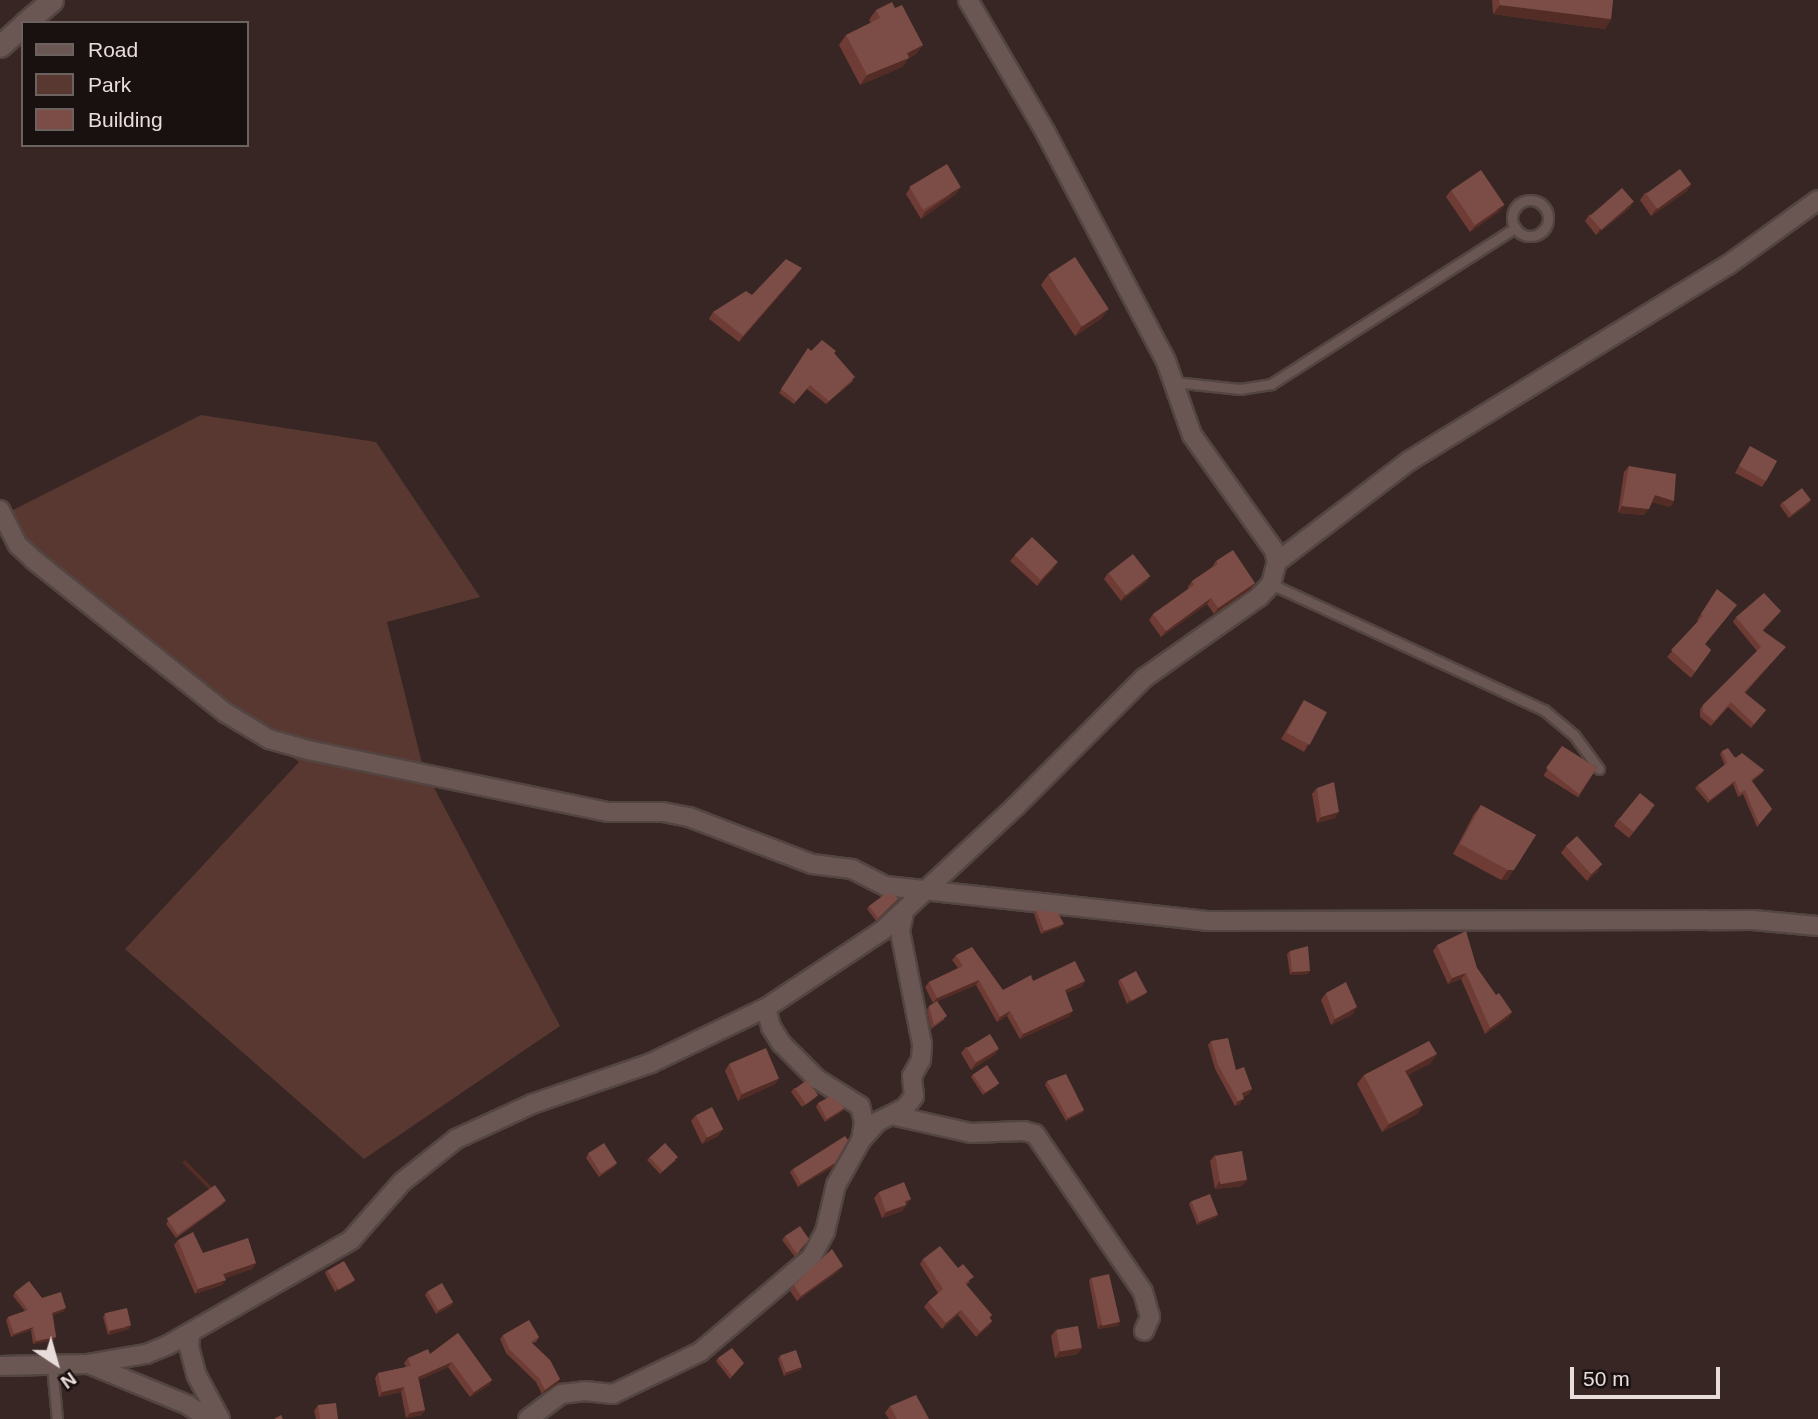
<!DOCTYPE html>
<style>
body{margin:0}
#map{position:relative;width:1818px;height:1419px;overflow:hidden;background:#372623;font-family:Helvetica,sans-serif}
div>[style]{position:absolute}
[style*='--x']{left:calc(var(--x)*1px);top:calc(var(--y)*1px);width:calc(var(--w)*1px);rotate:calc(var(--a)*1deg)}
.green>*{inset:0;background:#593831}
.roads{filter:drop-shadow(2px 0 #534542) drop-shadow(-2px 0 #534542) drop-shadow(0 2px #534542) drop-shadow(0 -2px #534542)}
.service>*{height:9px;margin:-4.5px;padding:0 4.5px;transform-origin:4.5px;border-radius:4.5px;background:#6a5753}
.service>.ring{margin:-4.5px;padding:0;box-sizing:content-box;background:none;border:9px solid #6a5753;border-radius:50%}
.minor>*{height:18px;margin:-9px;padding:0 9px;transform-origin:9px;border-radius:9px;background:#6a5753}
.tertiary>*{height:21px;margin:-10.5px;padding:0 10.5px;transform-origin:10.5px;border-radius:10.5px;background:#6a5753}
.wall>*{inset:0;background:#6e3c34;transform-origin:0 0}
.shaded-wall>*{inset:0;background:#532c25;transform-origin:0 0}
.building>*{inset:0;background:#7b4d46;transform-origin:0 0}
span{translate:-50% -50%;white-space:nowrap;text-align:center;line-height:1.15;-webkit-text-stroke:7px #191110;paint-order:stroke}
.legend{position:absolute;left:21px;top:21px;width:228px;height:126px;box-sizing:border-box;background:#191110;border:2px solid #6c6361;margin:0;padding:9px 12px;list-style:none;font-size:21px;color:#e9dddb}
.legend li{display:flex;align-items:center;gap:14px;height:35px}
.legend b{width:35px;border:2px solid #6c6361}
.north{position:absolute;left:21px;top:1328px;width:70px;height:70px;-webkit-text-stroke:5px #191110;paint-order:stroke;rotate:144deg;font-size:19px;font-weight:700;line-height:28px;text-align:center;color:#e9dddb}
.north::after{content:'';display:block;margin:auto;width:24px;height:32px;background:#e9dddb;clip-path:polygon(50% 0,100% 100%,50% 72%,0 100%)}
.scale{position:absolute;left:1570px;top:1367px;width:150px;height:32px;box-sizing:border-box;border:4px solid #e9dddb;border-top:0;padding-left:9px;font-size:21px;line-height:24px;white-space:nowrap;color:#e9dddb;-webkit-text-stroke:5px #191110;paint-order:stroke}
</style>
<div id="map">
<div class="green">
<i style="clip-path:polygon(201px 415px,376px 442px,480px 597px,387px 622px,423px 767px,560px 1026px,364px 1159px,125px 949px,299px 762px,81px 605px,7px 513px)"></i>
</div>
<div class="roads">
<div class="service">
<i class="ring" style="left:1512px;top:200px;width:27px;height:27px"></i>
<i style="--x:1174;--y:382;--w:66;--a:6.1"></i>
<i style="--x:1240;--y:389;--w:31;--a:-9"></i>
<i style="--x:1271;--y:384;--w:290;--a:-32.6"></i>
<i style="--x:1271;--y:584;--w:301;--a:24.8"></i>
<i style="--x:1544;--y:710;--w:39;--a:40"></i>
<i style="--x:1574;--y:735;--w:42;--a:53.7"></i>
<i style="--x:52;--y:1366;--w:53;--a:84.6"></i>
</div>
<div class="minor">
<i style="--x:0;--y:510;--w:39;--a:63"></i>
<i style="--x:18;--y:545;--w:22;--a:43"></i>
<i style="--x:34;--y:560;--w:246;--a:38.6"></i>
<i style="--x:226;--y:713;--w:50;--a:31.2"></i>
<i style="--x:269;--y:739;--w:41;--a:15.8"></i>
<i style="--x:308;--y:750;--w:306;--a:11.7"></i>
<i style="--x:608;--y:812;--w:55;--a:0"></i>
<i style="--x:663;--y:812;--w:26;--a:11"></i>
<i style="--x:689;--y:817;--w:132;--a:20.9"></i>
<i style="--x:812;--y:864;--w:40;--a:7.1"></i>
<i style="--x:852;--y:869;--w:38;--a:27"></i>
<i style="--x:886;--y:886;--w:323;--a:6.2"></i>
<i style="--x:1207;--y:921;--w:546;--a:-0.1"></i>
<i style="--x:1753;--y:920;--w:65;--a:5.3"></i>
<i style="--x:1277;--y:562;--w:166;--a:-37.4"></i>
<i style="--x:1409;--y:461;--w:374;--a:-31.6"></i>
<i style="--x:1728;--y:265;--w:111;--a:-35.8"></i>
<i style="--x:766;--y:1008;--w:20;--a:75"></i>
<i style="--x:771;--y:1027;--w:19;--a:58"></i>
<i style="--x:781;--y:1043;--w:51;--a:45"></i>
<i style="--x:817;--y:1079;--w:51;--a:32.1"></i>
<i style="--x:860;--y:1106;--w:16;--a:76"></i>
<i style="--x:864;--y:1122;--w:18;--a:99"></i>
<i style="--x:891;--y:1115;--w:82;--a:12.7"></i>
<i style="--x:971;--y:1133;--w:53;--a:-2.2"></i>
<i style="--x:1024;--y:1131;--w:11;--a:15"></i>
<i style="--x:1035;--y:1134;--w:191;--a:55.6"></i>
<i style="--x:1143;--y:1292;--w:26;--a:74"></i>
<i style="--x:1150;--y:1317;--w:15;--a:113"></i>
<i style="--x:190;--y:1334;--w:13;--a:94"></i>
<i style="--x:189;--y:1347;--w:28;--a:75"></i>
<i style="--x:196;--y:1374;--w:51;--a:61.9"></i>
<i style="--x:91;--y:1365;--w:105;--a:22.4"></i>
<i style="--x:188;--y:1405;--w:25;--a:34"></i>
<i style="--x:0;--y:1366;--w:87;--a:-1.3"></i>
<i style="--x:87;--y:1364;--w:60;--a:-9.6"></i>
<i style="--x:146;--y:1354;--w:24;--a:-22"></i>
<i style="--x:168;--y:1345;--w:211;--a:-29.8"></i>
<i style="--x:351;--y:1240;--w:77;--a:-48.7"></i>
<i style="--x:402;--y:1182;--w:69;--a:-38.5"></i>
<i style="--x:456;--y:1139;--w:84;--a:-24.7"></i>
<i style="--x:532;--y:1104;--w:126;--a:-19"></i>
<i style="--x:651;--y:1063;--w:127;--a:-25.6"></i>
<i style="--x:766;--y:1008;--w:139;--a:-33.6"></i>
<i style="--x:882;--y:931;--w:182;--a:-43"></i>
<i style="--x:1015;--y:807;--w:182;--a:-45"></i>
<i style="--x:1144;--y:678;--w:141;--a:-35.2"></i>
<i style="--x:1259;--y:597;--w:18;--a:-47"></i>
<i style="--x:1271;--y:584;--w:23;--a:-75"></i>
<i style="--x:1277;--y:562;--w:12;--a:-104"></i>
<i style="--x:1274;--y:550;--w:141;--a:-125.5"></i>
<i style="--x:1192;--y:435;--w:78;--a:-109.4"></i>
<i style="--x:1166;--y:361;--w:258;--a:-117.8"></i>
<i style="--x:1046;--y:133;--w:154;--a:-120.4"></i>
<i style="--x:528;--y:1419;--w:41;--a:-37.1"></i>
<i style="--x:561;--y:1394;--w:24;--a:-7"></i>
<i style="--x:585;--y:1391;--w:28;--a:6"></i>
<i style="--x:613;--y:1394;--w:97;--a:-25.8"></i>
<i style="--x:700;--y:1352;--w:145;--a:-40.3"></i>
<i style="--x:811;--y:1258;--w:30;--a:-62"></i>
<i style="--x:825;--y:1232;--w:48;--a:-76.8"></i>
<i style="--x:836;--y:1185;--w:51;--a:-60.9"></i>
<i style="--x:861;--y:1140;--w:24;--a:-48"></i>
<i style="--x:877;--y:1122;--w:31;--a:-27"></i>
<i style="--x:905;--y:1108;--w:15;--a:-53"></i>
<i style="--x:914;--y:1096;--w:20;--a:-96"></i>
<i style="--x:912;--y:1076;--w:18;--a:-61"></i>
<i style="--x:921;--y:1060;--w:16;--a:-86"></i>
<i style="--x:922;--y:1044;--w:115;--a:-101"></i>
<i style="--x:900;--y:931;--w:19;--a:-78"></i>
</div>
<div class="tertiary">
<i style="--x:25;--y:23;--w:35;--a:-40"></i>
<i style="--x:0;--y:46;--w:31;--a:-42"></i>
</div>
</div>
<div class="wall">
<i style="clip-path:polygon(1492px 0,1613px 0,1611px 19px,1605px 29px,1493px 14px)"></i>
<i style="clip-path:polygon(895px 8px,923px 45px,916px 54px,908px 59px,902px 67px,860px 85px,839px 45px,846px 35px,871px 23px,869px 20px,876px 10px)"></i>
<i style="clip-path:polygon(1691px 184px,1687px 191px,1651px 216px,1640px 200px,1645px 193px)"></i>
<i style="clip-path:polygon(910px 188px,956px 194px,921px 219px,906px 194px)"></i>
<i style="clip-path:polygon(1451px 190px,1500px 211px,1470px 232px,1446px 197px)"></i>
<i style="clip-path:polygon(1630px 208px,1596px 235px,1585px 221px,1589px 215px)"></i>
<i style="clip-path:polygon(797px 275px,739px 342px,709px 319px,713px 312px)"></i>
<i style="clip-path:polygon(1048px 275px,1102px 318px,1075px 336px,1041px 285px)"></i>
<i style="clip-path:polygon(808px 348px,811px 351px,834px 353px,853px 381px,826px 404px,807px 389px,794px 404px,779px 393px)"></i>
<i style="clip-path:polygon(1750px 446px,1766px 481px,1762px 487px,1735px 473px)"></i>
<i style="clip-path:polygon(1629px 466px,1674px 501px,1670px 507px,1652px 502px,1644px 515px,1618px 513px,1624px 472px)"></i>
<i style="clip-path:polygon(1782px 502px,1809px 504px,1789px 518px,1780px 506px)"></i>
<i style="clip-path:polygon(1015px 555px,1054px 568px,1037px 586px,1010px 561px)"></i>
<i style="clip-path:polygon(1216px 561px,1255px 583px,1251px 589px,1214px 614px,1207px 604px,1161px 637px,1149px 620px,1153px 614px,1188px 589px,1188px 587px,1192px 581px,1212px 567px)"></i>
<i style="clip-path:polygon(1108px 573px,1150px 576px,1146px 582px,1121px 601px,1104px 579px)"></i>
<i style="clip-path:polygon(1717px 589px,1732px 611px,1705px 644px,1711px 650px,1691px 678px,1667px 657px,1698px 621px,1697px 620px)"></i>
<i style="clip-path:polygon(1781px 611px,1763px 631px,1782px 651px,1745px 693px,1766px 710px,1751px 728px,1728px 707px,1711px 726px,1700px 717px,1700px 709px,1703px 705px,1757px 651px,1733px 622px,1736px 617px)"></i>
<i style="clip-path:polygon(1304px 700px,1308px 745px,1304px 752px,1281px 739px)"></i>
<i style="left:1562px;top:746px;width:41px;height:35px;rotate:32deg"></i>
<i style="clip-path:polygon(1722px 751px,1764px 770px,1762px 773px,1752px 781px,1772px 809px,1757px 827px,1743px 794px,1738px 797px,1733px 784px,1708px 803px,1695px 788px,1698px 785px,1725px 766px,1720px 754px)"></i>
<i style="clip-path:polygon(1317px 788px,1335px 818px,1317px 823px,1312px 794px)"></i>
<i style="clip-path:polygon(1481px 805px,1536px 835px,1507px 880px,1501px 880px,1453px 854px,1474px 814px)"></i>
<i style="clip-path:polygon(1651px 811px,1629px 838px,1614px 826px,1618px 819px)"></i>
<i style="clip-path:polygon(1566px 846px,1598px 871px,1587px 881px,1561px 853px)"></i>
<i style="clip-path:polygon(898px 899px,876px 921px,867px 909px,869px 906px)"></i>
<i style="clip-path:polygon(1036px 910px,1061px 927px,1041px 934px,1034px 914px)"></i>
<i style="clip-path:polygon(1437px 945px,1477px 968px,1496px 995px,1512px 1012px,1508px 1018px,1485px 1034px,1461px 979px,1448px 984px,1433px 951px)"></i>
<i style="clip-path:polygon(1290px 951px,1308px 974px,1290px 975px,1287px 954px)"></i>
<i style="clip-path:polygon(956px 955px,1003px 990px,1033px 981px,1085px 981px,1082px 986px,1066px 993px,1070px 1016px,1020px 1039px,1007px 1016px,997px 1022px,976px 985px,933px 1003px,925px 987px,929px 982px,958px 968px,952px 960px)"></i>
<i style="clip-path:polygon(1120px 979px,1147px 992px,1144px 995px,1127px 1004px,1118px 982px)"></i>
<i style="clip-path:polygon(1326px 993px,1353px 1014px,1331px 1025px,1321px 1000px)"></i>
<i style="clip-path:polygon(929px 1006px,945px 1019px,931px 1029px,927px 1010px)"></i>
<i style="clip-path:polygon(1211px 1041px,1252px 1089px,1249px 1094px,1243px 1097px,1240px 1104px,1235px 1106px,1215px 1069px,1208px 1045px)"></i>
<i style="clip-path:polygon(966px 1047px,999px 1049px,994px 1055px,971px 1070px,961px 1053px)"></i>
<i style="clip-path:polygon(1431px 1063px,1408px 1075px,1423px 1105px,1417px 1114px,1382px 1132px,1357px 1084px,1364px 1075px)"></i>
<i style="clip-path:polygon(729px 1064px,779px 1078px,775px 1084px,738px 1101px,725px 1071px)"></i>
<i style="clip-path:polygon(973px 1074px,997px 1086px,983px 1095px,971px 1077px)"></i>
<i style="clip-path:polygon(1047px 1081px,1084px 1110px,1082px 1113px,1066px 1121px,1045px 1085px)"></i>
<i style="clip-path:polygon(794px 1088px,815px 1098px,802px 1107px,791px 1092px)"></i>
<i style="clip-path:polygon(818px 1103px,843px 1111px,825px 1122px,816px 1107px)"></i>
<i style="clip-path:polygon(696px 1115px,723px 1129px,718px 1136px,702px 1144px,691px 1121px)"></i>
<i style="clip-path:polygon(588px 1154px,615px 1166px,599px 1177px,586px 1158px)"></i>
<i style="clip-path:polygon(1215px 1155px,1247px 1180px,1242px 1186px,1215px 1189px,1210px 1161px)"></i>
<i style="clip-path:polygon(650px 1157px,676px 1160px,660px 1174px,647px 1160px)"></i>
<i style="clip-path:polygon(835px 1163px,833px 1167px,798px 1187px,790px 1172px,793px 1169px)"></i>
<i style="clip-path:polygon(879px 1192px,911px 1199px,902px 1211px,882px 1218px,874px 1198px)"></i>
<i style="clip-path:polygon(226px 1201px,223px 1204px,176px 1238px,166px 1224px,168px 1221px)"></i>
<i style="clip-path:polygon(1191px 1201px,1218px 1215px,1215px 1218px,1197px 1225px,1189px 1204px)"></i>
<i style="clip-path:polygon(785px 1236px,809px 1239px,795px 1257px,782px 1240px)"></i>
<i style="clip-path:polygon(178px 1240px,203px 1253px,256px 1263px,252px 1269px,225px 1278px,226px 1280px,222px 1285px,195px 1294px,174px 1245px)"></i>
<i style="clip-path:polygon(923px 1259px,958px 1268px,970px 1282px,966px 1285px,992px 1315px,990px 1318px,992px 1321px,989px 1326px,976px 1337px,958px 1315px,942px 1329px,924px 1307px,928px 1302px,938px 1293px,920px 1264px)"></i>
<i style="clip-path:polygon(327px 1270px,355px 1280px,352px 1283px,335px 1292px,325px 1273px)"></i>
<i style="clip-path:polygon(839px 1271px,797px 1301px,790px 1291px,794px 1285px)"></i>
<i style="clip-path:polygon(1091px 1277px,1118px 1326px,1098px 1329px,1089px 1281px)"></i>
<i style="clip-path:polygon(15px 1292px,42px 1298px,64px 1311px,53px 1315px,56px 1337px,54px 1340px,33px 1344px,31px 1330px,11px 1337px,6px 1320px,8px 1317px,25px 1311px,13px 1296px)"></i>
<i style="clip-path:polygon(427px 1292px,453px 1302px,451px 1306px,436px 1314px,425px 1295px)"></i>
<i style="clip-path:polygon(105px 1314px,129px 1329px,108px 1335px,103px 1317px)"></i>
<i style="clip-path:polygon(1056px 1330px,1082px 1348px,1077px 1354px,1055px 1358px,1051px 1336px)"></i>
<i style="clip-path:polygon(458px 1333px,492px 1380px,489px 1385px,470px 1397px,448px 1367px,419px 1380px,425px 1410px,422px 1415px,406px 1418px,401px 1392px,379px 1397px,375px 1378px,378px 1373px,406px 1367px,404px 1363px,408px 1358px,430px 1354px)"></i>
<i style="clip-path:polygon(503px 1335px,539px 1337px,536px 1342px,532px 1343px,560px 1379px,557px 1384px,542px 1394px,536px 1382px,506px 1353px,500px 1339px)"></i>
<i style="clip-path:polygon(780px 1356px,802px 1367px,800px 1370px,784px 1376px,778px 1359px)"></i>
<i style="clip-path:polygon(718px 1358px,744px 1363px,730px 1379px,716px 1361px)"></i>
<i style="clip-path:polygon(318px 1405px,338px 1419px,316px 1419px,314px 1411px)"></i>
<i style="clip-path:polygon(890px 1406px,929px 1419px,889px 1419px,885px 1413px)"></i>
</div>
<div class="shaded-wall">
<i style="clip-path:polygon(1500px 5px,1611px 19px,1605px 29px,1493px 14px)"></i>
<i style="clip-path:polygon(923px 45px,916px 54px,908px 59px,902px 67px,860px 85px,867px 75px)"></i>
<i style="clip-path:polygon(1691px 184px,1687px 191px,1651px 216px,1656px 209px)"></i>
<i style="clip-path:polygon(961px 187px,956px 194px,921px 219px,925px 212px)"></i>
<i style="clip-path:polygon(1634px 202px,1630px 208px,1596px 235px,1600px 229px)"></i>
<i style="clip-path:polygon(1505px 205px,1500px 211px,1470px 232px,1475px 226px)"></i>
<i style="clip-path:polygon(802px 268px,797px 275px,739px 342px,743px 336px)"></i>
<i style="clip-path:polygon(1109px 309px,1102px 318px,1075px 336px,1082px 326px)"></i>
<i style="clip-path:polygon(1655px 495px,1674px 501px,1670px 507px,1650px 502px)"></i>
<i style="clip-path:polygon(1811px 500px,1809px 504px,1789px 518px,1792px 515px)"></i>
<i style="clip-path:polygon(1622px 506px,1649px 509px,1644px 515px,1618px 513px)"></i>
<i style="clip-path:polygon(1058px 562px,1054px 568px,1037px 586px,1041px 580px)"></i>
<i style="clip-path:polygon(1150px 576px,1146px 582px,1121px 601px,1125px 595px)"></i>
<i style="clip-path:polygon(1255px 583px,1251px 589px,1214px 614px,1218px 608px)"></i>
<i style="clip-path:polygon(1211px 598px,1207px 604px,1161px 637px,1166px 631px)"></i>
<i style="clip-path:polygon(1735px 781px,1733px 784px,1708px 803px,1710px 800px)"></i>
<i style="clip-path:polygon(1339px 812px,1335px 818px,1317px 823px,1321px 817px)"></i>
<i style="clip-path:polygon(1602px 864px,1598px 871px,1587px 881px,1591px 874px)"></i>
<i style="clip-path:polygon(1508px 870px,1514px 870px,1507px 880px,1501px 880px)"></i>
<i style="clip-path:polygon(1064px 924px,1061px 927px,1041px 934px,1044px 931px)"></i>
<i style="clip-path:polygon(1310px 971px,1308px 974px,1290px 975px,1292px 972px)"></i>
<i style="clip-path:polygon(1466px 973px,1461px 979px,1448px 984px,1452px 978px)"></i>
<i style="clip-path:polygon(979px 980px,976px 985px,933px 1003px,937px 998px)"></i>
<i style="clip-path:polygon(1085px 981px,1082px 986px,1062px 995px,1065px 990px)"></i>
<i style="clip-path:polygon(1147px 992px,1144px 995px,1127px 1004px,1129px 1001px)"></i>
<i style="clip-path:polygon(1357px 1007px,1353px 1014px,1331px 1025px,1335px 1019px)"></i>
<i style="clip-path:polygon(1010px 1011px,1007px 1016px,997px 1022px,1000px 1017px)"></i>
<i style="clip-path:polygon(1073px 1011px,1070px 1016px,1020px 1039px,1023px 1034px)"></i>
<i style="clip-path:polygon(1512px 1012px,1508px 1018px,1485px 1034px,1490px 1028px)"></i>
<i style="clip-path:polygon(999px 1049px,994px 1055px,971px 1070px,976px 1063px)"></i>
<i style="clip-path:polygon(1437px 1054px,1431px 1063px,1399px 1080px,1405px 1071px)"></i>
<i style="clip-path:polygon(779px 1078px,775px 1084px,738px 1101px,742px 1094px)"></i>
<i style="clip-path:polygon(999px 1083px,997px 1086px,983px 1095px,985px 1092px)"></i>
<i style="clip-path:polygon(1252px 1089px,1249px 1094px,1239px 1098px,1242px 1093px)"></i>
<i style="clip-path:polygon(1244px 1099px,1240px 1104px,1235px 1106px,1238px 1101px)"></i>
<i style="clip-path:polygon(1423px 1105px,1417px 1114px,1382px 1132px,1389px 1124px)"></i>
<i style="clip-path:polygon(845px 1108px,843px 1111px,825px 1122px,827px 1119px)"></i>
<i style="clip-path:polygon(1084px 1110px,1082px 1113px,1066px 1121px,1068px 1118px)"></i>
<i style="clip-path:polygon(723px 1129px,718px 1136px,702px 1144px,707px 1137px)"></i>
<i style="clip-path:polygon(617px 1163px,615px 1166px,599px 1177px,602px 1174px)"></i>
<i style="clip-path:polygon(835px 1163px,833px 1167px,798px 1187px,801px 1184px)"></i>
<i style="clip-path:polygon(1247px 1180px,1242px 1186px,1215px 1189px,1219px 1182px)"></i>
<i style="clip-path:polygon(911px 1199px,902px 1211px,882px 1218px,886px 1212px)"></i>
<i style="left:226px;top:1201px;width:4px;height:58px;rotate:135deg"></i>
<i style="clip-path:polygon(1218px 1215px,1215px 1218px,1197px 1225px,1199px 1222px)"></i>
<i style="clip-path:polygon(256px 1263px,252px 1269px,220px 1280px,223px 1274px)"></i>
<i style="clip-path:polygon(843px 1266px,839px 1271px,797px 1301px,801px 1296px)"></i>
<i style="clip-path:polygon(226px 1280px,222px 1285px,195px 1294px,198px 1289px)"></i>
<i style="clip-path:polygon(355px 1280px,352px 1283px,335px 1292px,337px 1289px)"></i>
<i style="clip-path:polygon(453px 1302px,451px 1306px,436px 1314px,438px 1311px)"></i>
<i style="clip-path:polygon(66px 1308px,64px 1311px,50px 1316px,52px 1313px)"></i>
<i style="clip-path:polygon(961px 1310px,958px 1315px,942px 1329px,946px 1323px)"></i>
<i style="clip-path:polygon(992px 1321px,989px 1326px,976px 1337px,980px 1332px)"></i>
<i style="clip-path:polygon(1120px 1322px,1118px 1326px,1098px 1329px,1100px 1325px)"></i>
<i style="clip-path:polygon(131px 1326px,129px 1329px,108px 1335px,110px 1331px)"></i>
<i style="clip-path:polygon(33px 1327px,31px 1330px,11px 1337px,14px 1334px)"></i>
<i style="clip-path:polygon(56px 1337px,54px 1340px,33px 1344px,36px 1341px)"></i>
<i style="clip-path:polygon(1082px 1348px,1077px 1354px,1055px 1358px,1060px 1351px)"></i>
<i style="clip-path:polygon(452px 1362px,448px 1367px,415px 1382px,418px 1377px)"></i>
<i style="clip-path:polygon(802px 1367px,800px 1370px,784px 1376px,786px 1372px)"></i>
<i style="clip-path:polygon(560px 1379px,557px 1384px,542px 1394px,545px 1390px)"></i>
<i style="clip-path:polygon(492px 1380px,489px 1385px,470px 1397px,474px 1392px)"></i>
<i style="clip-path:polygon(404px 1387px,401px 1392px,379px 1397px,382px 1392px)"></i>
<i style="clip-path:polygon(425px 1410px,422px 1415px,406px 1418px,410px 1413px)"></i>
</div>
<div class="building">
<i style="clip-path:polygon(1499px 0,1613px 0,1611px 19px,1500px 5px)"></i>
<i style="clip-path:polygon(892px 2px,895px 8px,902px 5px,923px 45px,907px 53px,909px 58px,867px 75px,846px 35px,880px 18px,876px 10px)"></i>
<i style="left:947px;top:164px;width:27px;height:44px;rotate:59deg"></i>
<i style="left:1680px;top:169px;width:19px;height:42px;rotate:54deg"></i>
<i style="left:1481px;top:170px;width:42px;height:36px;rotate:56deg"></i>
<i style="left:1622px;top:188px;width:18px;height:43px;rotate:49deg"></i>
<i style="left:1075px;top:257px;width:62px;height:32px;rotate:57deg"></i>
<i style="clip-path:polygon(786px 259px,802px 268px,743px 336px,713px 312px,746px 291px,752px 295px)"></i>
<i style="clip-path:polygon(822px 340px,836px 351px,834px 353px,855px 377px,829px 401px,810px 385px,796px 401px,781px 389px,808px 348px,811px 351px)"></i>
<i style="left:1750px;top:446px;width:31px;height:23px;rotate:29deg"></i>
<i style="clip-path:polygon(1629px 466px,1676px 474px,1674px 501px,1655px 495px,1649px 509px,1622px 506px)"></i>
<i style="left:1802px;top:488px;width:15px;height:24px;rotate:53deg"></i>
<i style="left:1032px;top:537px;width:36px;height:25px;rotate:44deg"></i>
<i style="clip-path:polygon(1233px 550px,1255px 583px,1218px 608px,1211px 598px,1166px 631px,1153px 614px,1194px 585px,1192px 581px,1218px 564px,1216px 561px)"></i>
<i style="left:1133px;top:554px;width:28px;height:31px;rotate:52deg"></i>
<i style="clip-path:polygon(1717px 589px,1737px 605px,1705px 644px,1711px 650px,1695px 672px,1671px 650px,1703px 616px,1701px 614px)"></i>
<i style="clip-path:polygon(1764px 593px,1781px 611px,1762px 630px,1786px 647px,1744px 692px,1766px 710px,1754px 724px,1731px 702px,1714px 721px,1703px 712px,1703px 705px,1761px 647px,1736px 617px)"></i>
<i style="left:1304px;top:700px;width:26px;height:37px;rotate:28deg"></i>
<i style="clip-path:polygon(1562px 746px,1597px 768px,1579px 794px,1546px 768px)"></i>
<i style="clip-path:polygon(1728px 748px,1735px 758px,1742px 753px,1764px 770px,1751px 780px,1772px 809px,1759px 824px,1745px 790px,1740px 793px,1735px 781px,1710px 800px,1698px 785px,1727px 763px,1722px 751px)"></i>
<i style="clip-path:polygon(1334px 782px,1339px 812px,1321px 817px,1317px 788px)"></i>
<i style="left:1640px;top:793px;width:19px;height:34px;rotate:39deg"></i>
<i style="clip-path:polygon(1481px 805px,1536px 835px,1514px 870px,1508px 870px,1460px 844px)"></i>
<i style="left:1577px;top:836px;width:38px;height:15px;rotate:48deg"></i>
<i style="clip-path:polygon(885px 894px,895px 895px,898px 899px,878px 918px,869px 906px)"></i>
<i style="clip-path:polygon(1036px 910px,1058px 913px,1064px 924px,1044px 931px)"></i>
<i style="clip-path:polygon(1466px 931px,1477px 968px,1496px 995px,1499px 993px,1512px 1012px,1490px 1028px,1466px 973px,1452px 978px,1437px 945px)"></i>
<i style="clip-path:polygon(1308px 946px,1310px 971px,1292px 972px,1290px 951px)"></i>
<i style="clip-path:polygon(972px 947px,1003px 990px,1031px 975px,1033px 981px,1075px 961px,1085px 981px,1065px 990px,1073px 1011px,1023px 1034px,1010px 1011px,1000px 1017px,979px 980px,937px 998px,929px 982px,963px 966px,956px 955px)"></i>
<i style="left:1136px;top:971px;width:24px;height:18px;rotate:62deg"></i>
<i style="clip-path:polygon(1346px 982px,1357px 1007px,1335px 1019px,1326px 993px)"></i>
<i style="clip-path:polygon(937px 1001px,947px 1016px,934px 1025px,929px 1006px)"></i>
<i style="left:990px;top:1034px;width:17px;height:27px;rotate:59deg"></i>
<i style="clip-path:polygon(1228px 1038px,1236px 1070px,1244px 1067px,1252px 1089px,1242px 1093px,1244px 1099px,1238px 1101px,1218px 1065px,1211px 1041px)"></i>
<i style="clip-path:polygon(1429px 1041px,1437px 1054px,1405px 1071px,1423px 1105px,1389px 1124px,1364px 1075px)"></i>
<i style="left:766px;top:1048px;width:33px;height:40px;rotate:67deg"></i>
<i style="left:987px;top:1065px;width:22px;height:17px;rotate:56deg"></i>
<i style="clip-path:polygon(1066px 1074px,1084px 1110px,1068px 1118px,1047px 1081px)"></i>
<i style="left:807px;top:1080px;width:19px;height:15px;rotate:54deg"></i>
<i style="clip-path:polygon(831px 1096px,845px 1108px,827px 1119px,818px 1103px)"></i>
<i style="left:712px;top:1107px;width:25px;height:18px;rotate:63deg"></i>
<i style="clip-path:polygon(845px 1136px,848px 1140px,835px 1163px,801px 1184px,793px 1169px)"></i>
<i style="left:604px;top:1143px;width:24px;height:19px;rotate:57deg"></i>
<i style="left:665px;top:1143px;width:19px;height:21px;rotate:47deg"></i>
<i style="left:1242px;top:1151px;width:29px;height:27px;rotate:80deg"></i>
<i style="clip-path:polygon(904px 1182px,911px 1199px,905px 1201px,906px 1205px,886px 1212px,879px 1192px)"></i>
<i style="left:215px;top:1185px;width:19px;height:59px;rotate:55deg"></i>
<i style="left:1210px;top:1194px;width:22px;height:20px;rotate:69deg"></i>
<i style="clip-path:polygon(800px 1226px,809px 1239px,797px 1254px,785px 1236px)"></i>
<i style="clip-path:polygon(193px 1232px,203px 1253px,248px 1238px,256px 1263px,223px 1274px,226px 1280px,198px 1289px,178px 1240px)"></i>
<i style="clip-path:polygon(940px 1246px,958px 1268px,963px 1264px,974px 1277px,965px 1283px,992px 1315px,989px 1317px,992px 1321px,980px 1332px,961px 1310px,946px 1323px,928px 1302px,943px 1289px,923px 1259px)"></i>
<i style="clip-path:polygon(832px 1249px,843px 1266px,801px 1296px,794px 1285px)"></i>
<i style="left:344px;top:1261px;width:22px;height:19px;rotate:60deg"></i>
<i style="left:1109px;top:1274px;width:49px;height:18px;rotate:77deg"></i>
<i style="clip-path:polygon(29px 1281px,42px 1298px,61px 1292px,66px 1308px,52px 1313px,56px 1337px,36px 1341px,33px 1327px,14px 1334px,8px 1317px,28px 1310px,15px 1292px)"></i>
<i style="left:442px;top:1283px;width:22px;height:17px;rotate:60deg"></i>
<i style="left:127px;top:1308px;width:18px;height:23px;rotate:77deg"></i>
<i style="clip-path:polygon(529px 1320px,539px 1337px,531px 1342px,550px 1360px,560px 1379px,545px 1390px,539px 1378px,509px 1349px,503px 1335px)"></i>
<i style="left:1078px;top:1326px;width:22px;height:22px;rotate:80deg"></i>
<i style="clip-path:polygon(458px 1333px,492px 1380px,474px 1392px,452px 1362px,418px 1377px,425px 1410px,410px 1413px,404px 1387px,382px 1392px,378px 1373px,411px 1366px,408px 1358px,428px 1349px,430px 1354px)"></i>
<i style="clip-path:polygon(732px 1348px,744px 1363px,732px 1376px,718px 1358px)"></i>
<i style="left:796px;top:1350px;width:18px;height:17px;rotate:71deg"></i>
<i style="clip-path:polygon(916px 1395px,929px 1419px,897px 1419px,890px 1406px)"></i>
<i style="clip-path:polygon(336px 1403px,338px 1419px,320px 1419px,318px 1405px)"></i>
<i style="clip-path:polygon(281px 1415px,283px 1419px,274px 1419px)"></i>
</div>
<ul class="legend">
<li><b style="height:9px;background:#6a5753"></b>Road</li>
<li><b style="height:19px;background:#593831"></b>Park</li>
<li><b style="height:19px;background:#7b4d46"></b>Building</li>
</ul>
<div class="north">N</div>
<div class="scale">50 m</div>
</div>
